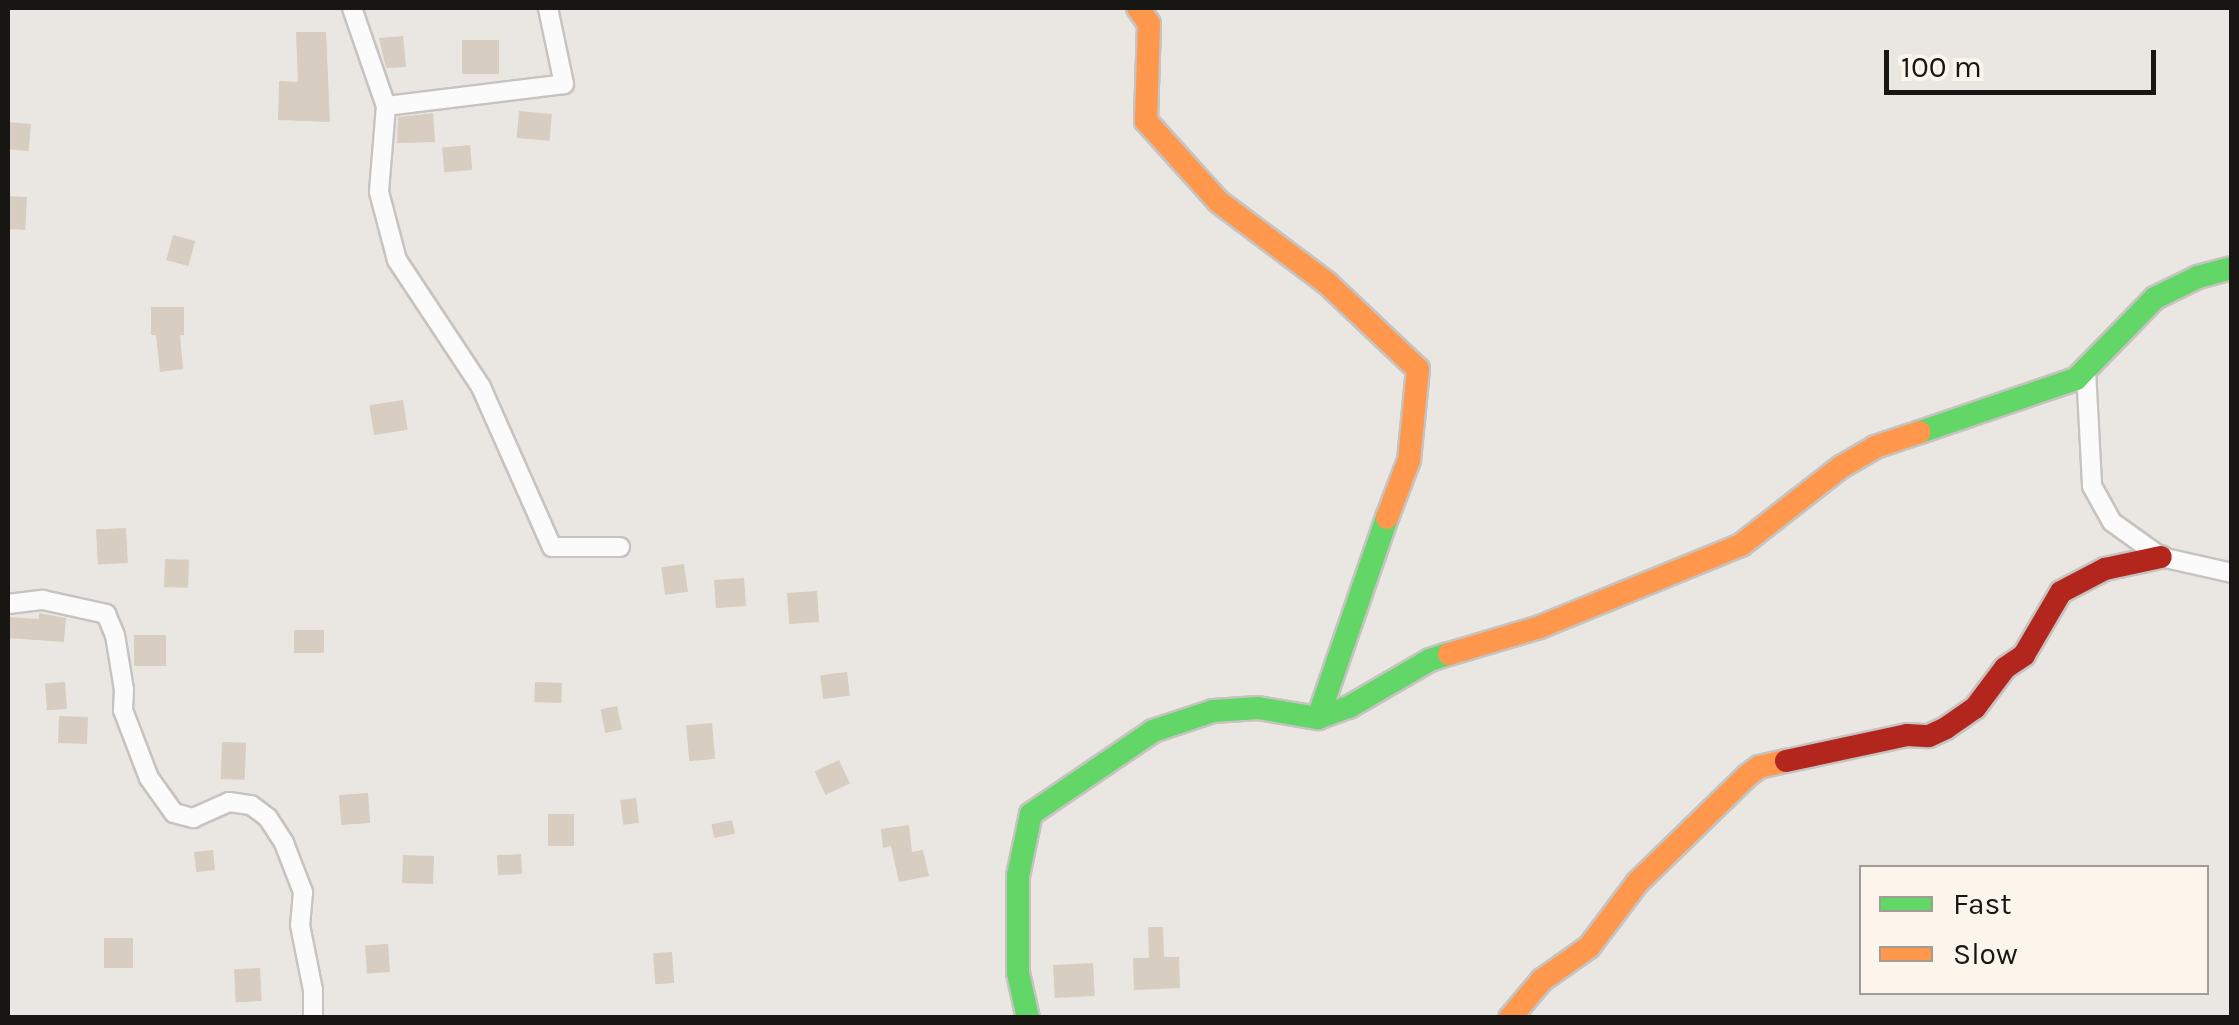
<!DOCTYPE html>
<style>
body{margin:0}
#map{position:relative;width:2239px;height:1025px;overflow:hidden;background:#eae7e2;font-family:Karla,sans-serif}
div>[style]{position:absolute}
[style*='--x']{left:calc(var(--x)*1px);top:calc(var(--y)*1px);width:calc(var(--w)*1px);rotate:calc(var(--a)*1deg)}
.building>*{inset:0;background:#d7cdc0;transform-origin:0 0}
.roads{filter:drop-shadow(2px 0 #c6c3c0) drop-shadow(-2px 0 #c6c3c0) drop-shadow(0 2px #c6c3c0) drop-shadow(0 -2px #c6c3c0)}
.street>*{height:18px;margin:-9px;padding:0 9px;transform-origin:9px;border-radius:9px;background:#fcfbfb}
.fast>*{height:22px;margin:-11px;padding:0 11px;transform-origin:11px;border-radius:11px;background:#63d668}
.slow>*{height:22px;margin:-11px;padding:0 11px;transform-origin:11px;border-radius:11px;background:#ff974d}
.jam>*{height:22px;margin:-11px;padding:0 11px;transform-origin:11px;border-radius:11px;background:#b3261e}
span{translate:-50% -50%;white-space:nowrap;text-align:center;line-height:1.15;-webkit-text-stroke:9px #fcf5ec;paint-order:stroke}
.frame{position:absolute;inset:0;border:10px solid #181613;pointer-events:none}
.legend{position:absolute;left:1859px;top:865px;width:350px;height:130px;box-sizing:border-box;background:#fcf5ec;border:2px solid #a19c95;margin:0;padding:12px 18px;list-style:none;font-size:30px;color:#181613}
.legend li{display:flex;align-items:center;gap:20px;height:50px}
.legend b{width:50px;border:2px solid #a19c95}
.scale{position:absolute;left:1884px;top:50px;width:272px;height:45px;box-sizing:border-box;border:5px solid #181613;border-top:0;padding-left:12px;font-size:30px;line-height:35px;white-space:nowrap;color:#181613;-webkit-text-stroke:8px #fcf5ec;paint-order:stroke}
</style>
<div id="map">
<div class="building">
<i style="clip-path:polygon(296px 32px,326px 32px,330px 122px,278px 120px,279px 81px,298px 82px)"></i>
<i style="clip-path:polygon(403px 36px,406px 67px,386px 68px,379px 38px)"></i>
<i style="left:462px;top:40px;width:37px;height:34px"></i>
<i style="left:519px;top:111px;width:33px;height:27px;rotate:5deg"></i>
<i style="clip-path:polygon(433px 113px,435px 142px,397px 143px,398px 117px)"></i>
<i style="left:8px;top:122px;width:23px;height:27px;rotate:5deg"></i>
<i style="left:470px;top:145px;width:25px;height:28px;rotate:85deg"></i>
<i style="left:8px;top:196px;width:19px;height:33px;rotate:3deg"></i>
<i style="left:173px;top:235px;width:23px;height:26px;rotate:15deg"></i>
<i style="clip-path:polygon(151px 307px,184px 307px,184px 335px,180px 335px,183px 369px,160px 372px,156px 335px,151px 335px)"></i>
<i style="left:403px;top:400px;width:30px;height:34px;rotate:81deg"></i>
<i style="left:126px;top:528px;width:35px;height:30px;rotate:87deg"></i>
<i style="left:165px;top:559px;width:24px;height:28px;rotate:2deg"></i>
<i style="left:684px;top:564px;width:28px;height:23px;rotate:82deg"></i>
<i style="left:744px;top:578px;width:28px;height:30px;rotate:86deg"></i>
<i style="left:817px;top:591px;width:31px;height:30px;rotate:86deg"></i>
<i style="clip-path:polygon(39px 613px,66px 618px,64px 642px,8px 638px,8px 617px,39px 619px)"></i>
<i style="left:324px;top:630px;width:23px;height:30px;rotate:90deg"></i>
<i style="left:134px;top:635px;width:32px;height:31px"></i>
<i style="left:847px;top:672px;width:24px;height:27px;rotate:83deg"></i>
<i style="left:65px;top:682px;width:27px;height:20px;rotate:86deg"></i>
<i style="left:535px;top:682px;width:27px;height:20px;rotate:2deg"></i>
<i style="left:617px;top:706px;width:24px;height:17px;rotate:78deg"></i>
<i style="left:59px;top:716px;width:29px;height:27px;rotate:2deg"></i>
<i style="left:712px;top:723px;width:36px;height:26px;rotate:85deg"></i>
<i style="left:222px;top:742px;width:24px;height:37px;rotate:2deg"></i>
<i style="left:839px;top:760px;width:26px;height:27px;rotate:65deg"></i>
<i style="left:368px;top:793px;width:30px;height:29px;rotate:86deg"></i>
<i style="left:636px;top:798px;width:25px;height:16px;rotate:83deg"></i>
<i style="left:548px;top:814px;width:26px;height:32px"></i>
<i style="left:732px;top:820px;width:14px;height:21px;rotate:78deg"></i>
<i style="clip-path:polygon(909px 825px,912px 852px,923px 850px,929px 876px,899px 882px,891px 846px,883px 848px,881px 829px)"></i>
<i style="left:213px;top:850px;width:20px;height:19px;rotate:84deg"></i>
<i style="left:521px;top:854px;width:20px;height:24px;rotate:87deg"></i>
<i style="left:403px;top:855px;width:31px;height:28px;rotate:2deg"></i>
<i style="clip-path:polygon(1148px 927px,1163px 927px,1164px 957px,1179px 957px,1180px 988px,1134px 990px,1133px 958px,1149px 958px)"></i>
<i style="left:104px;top:938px;width:29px;height:30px"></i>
<i style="left:388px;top:944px;width:28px;height:23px;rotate:86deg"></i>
<i style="left:672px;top:952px;width:31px;height:19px;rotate:86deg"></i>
<i style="left:1093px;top:963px;width:33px;height:40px;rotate:87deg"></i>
<i style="left:260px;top:968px;width:33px;height:26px;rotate:87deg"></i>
</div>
<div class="roads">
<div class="street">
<i style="--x:352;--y:8;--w:104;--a:70.9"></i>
<i style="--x:386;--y:106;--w:86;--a:94.7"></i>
<i style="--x:379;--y:192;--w:70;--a:75.2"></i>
<i style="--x:397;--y:260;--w:152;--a:56.5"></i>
<i style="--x:481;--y:387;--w:175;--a:66.1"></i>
<i style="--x:552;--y:547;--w:68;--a:0"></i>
<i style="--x:386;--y:106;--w:179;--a:-7"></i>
<i style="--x:564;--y:84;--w:78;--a:-101.9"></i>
<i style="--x:2086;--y:370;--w:116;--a:87"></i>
<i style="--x:2092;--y:486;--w:41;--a:60.9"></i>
<i style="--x:2112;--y:522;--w:60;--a:35.5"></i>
<i style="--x:2161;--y:557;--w:73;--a:12.7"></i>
<i style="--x:8;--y:604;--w:35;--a:-7"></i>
<i style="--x:43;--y:600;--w:65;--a:12.5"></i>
<i style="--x:106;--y:614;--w:23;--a:67"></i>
<i style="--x:115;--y:635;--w:56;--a:80.7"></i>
<i style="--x:124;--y:690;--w:20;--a:93"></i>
<i style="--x:123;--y:710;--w:73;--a:69.1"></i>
<i style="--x:149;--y:778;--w:43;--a:54.5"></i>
<i style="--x:174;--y:813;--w:20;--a:15"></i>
<i style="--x:193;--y:818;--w:39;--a:-24"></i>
<i style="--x:229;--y:802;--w:22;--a:8"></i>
<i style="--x:251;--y:805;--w:21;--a:37"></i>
<i style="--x:268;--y:818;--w:30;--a:57"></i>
<i style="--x:284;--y:843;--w:53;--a:68.8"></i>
<i style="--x:303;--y:892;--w:33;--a:95"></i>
<i style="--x:300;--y:925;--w:66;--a:78.7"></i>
<i style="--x:313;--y:990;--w:28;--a:90"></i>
</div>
<div class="fast">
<i style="--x:1920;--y:432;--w:165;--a:-18.8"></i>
<i style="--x:2076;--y:379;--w:113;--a:-45.7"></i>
<i style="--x:2155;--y:298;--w:48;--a:-26"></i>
<i style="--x:2198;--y:277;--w:35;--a:-15"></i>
<i style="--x:1318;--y:718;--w:212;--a:-71"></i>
<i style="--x:1028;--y:1018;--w:46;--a:-102.5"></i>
<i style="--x:1018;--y:973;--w:97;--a:-90"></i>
<i style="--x:1018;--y:876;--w:63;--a:-78.2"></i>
<i style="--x:1031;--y:814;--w:148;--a:-34.2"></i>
<i style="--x:1153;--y:731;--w:63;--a:-18.4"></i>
<i style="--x:1213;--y:711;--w:45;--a:-3.8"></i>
<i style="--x:1258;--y:708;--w:61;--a:9.5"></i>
<i style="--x:1318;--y:718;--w:33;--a:-20"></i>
<i style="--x:1349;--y:707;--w:94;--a:-30.1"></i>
<i style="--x:1430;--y:660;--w:20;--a:-18"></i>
</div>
<div class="slow">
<i style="--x:1138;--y:8;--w:19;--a:55"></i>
<i style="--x:1149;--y:24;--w:97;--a:91.8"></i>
<i style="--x:1146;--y:121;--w:109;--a:48"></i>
<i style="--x:1219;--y:202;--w:135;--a:36.9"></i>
<i style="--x:1327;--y:283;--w:125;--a:43.4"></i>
<i style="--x:1418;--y:369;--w:91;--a:95.6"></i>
<i style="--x:1409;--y:460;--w:62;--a:110.8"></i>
<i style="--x:1449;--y:654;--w:95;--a:-16.5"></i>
<i style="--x:1540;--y:627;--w:217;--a:-22.2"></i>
<i style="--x:1741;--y:545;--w:127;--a:-38"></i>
<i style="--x:1841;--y:467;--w:39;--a:-30"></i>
<i style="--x:1875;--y:447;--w:47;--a:-18.4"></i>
<i style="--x:1510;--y:1018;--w:50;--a:-49.9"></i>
<i style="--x:1542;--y:980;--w:57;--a:-35.1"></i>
<i style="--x:1589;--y:947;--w:80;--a:-53.1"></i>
<i style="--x:1637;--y:883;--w:153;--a:-44.2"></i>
<i style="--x:1747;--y:776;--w:15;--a:-37"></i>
<i style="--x:1759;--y:767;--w:28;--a:-13"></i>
</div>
<div class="jam">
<i style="--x:1786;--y:761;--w:124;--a:-12.1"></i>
<i style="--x:1907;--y:735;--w:22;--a:3"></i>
<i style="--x:1929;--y:736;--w:19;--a:-25"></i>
<i style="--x:1946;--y:728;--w:35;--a:-35"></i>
<i style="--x:1975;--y:708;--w:50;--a:-53.1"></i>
<i style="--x:2005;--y:668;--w:23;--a:-34"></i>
<i style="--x:2024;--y:655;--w:73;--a:-59.6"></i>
<i style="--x:2061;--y:592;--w:50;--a:-27.6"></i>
<i style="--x:2105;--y:569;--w:57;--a:-12.1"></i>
</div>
</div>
<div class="frame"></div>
<ul class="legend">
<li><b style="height:12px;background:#63d668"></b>Fast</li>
<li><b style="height:12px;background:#ff974d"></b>Slow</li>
</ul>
<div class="scale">100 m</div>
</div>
